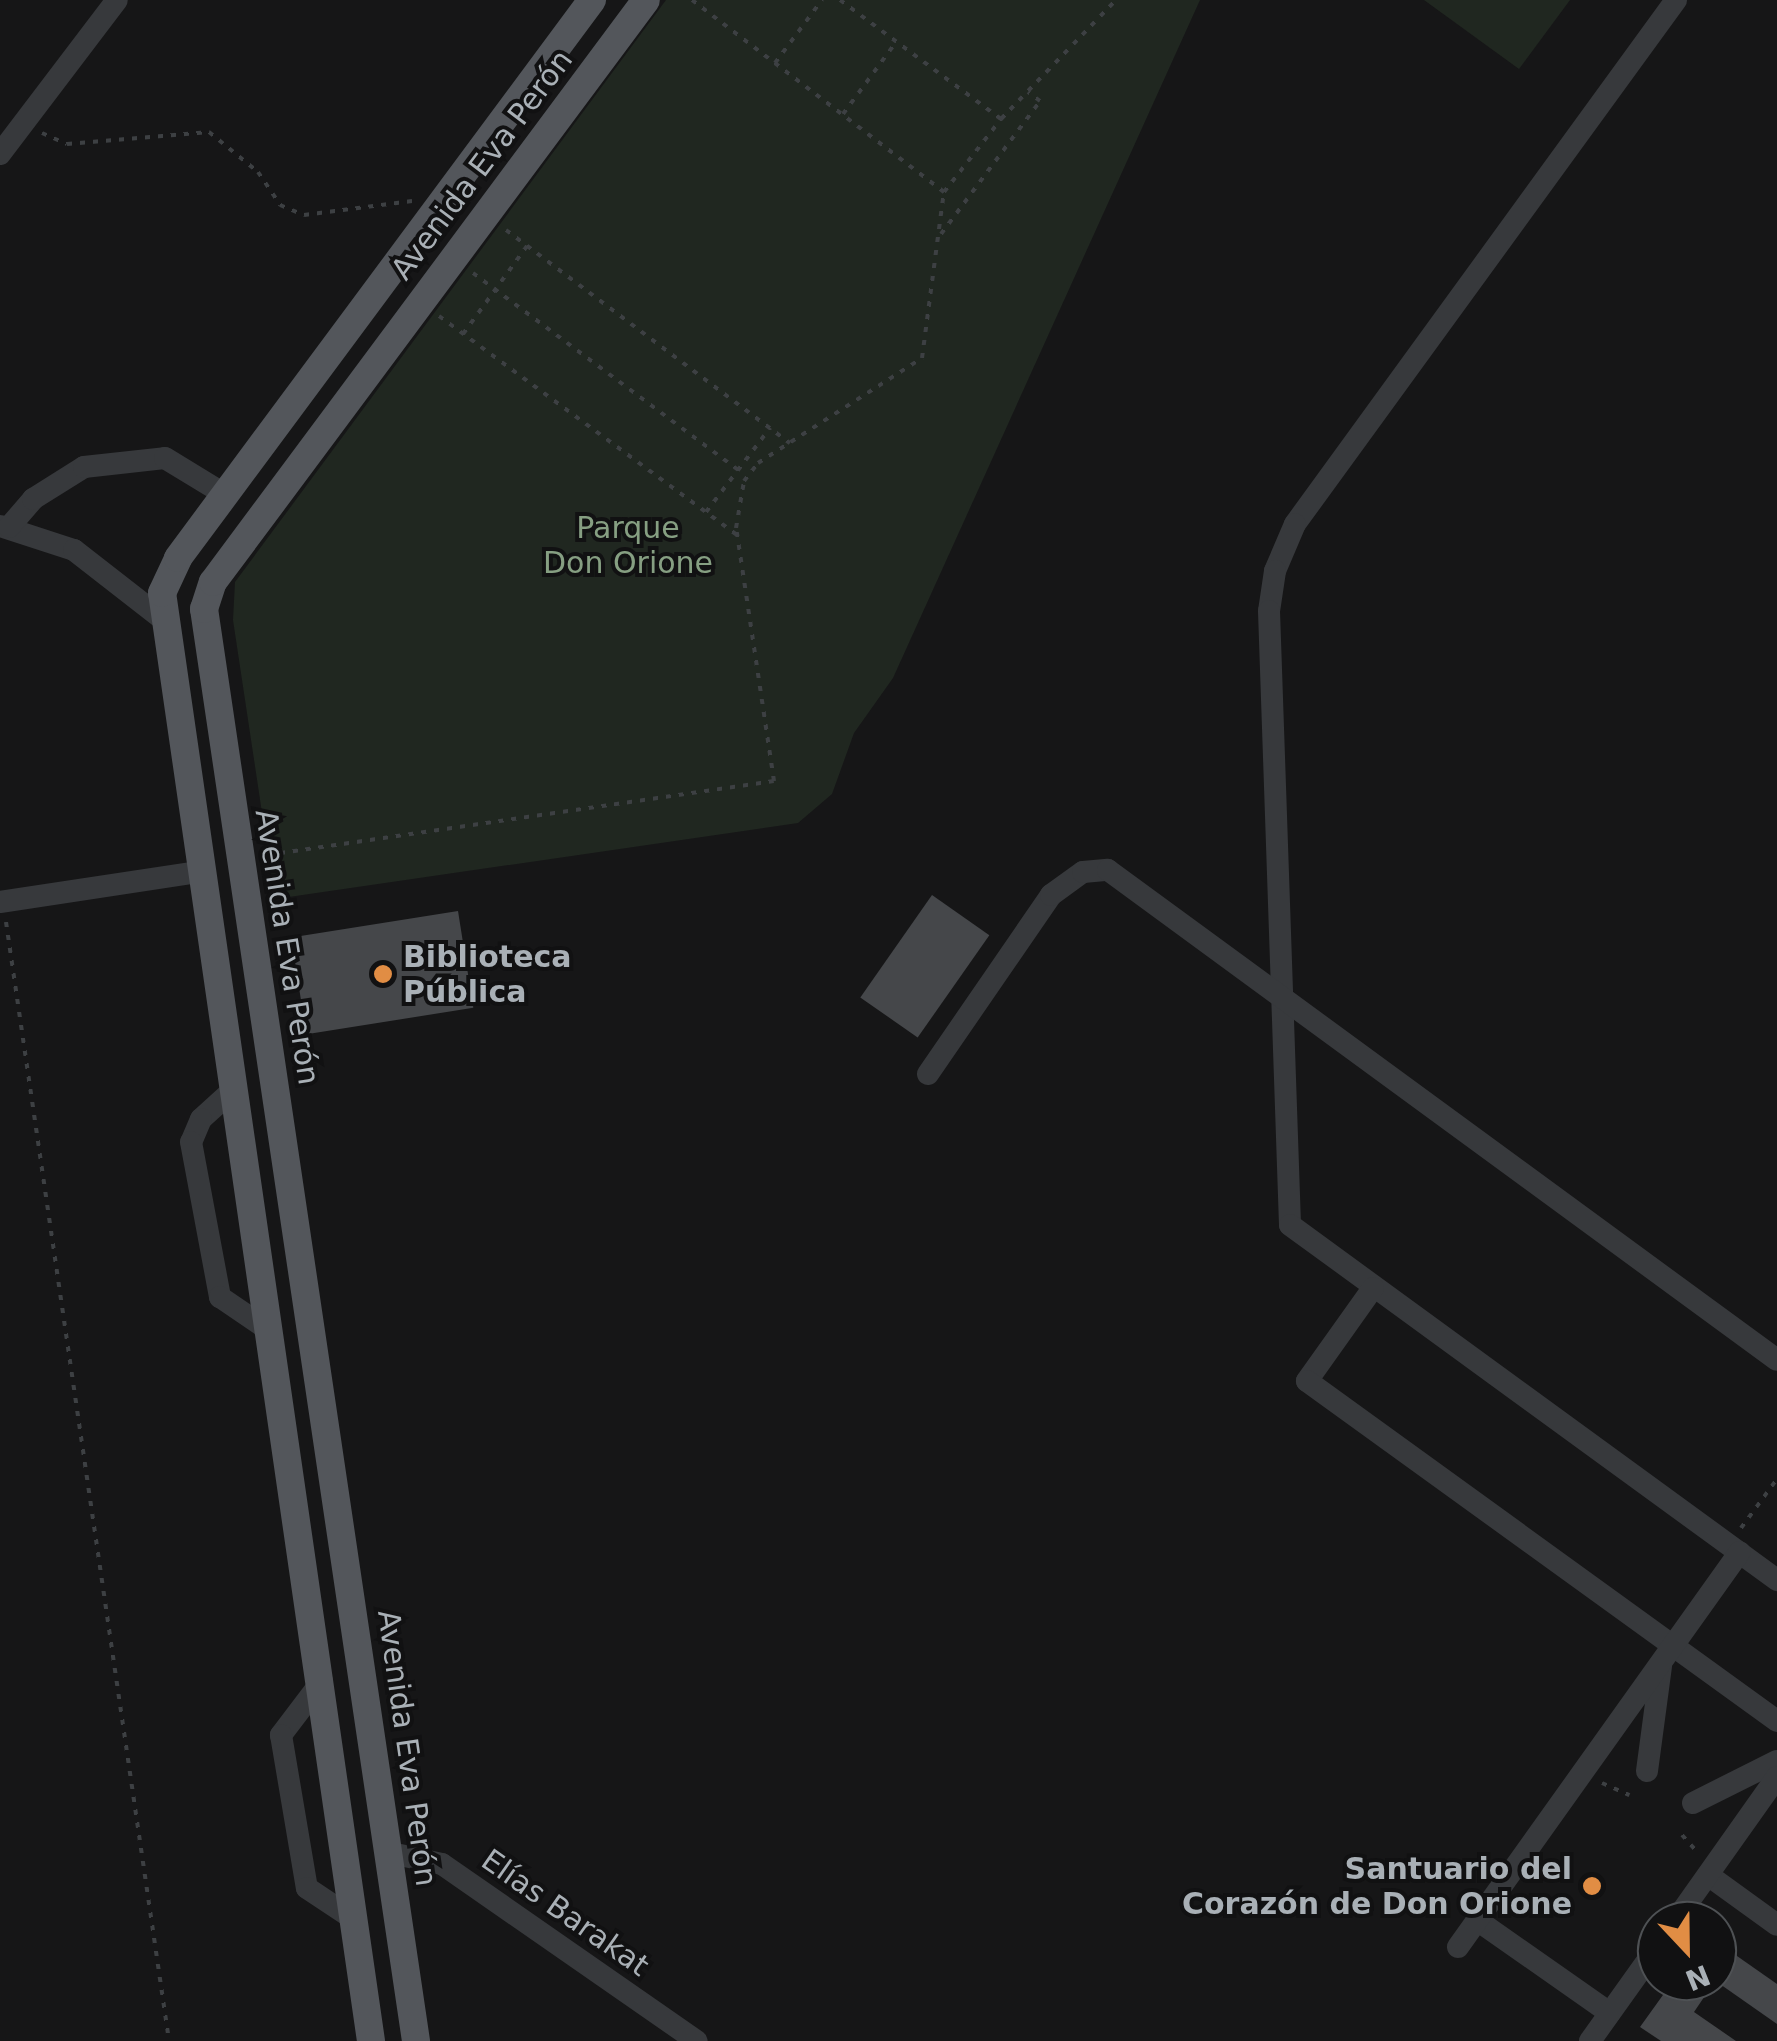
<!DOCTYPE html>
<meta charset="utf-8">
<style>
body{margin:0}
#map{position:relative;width:1777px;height:2041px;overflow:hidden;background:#161617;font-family:"DejaVu Sans",sans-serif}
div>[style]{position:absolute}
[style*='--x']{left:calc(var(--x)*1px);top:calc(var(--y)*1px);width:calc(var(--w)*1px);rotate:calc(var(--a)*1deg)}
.green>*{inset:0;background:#202720}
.building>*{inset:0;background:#45474a;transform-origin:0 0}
.path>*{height:4px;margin-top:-2px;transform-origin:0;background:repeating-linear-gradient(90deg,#3d4043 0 5px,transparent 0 13px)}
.minor>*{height:22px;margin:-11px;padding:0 11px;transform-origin:11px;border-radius:11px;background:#37393c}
.major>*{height:28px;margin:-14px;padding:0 14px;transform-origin:14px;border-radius:14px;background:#53565b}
.dots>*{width:28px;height:28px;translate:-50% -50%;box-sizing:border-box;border:5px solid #111112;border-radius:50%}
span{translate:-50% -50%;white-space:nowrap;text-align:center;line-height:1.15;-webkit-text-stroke:8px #111112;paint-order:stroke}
.street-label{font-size:30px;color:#a9b0b6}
.park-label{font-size:30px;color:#869f82}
.poi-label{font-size:30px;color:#a9b0b6;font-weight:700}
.left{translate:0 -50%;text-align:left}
.right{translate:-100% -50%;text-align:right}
.north{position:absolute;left:1637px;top:1901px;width:100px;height:100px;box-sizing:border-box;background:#111112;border:2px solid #4e5154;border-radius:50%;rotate:158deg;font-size:28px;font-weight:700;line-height:40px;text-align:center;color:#a9b0b6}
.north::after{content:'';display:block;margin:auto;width:35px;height:45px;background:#e18d44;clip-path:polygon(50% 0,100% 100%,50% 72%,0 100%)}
</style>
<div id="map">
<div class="green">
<i style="clip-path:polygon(666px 0,1200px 0,893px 678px,854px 733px,832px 794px,798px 823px,275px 899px,233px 620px,235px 582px)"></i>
<i style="clip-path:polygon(1424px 0,1570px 0,1519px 69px)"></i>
</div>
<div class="building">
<i style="left:932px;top:895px;width:70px;height:125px;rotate:35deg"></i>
<i style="left:458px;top:911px;width:98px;height:169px;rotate:81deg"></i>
<i style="clip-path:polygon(1717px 1942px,1777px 1984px,1777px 2024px,1717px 1982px)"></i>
<i style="clip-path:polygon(1673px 1981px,1715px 1981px,1694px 2012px,1736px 2041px,1661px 2041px,1640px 2027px)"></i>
</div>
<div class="path">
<i style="--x:692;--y:0;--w:317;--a:37.3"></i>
<i style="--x:840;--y:0;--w:200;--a:36.5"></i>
<i style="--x:775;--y:63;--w:79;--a:-53.3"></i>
<i style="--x:843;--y:114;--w:89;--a:-53.6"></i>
<i style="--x:42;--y:133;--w:27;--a:24"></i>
<i style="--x:67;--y:144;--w:143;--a:-4.8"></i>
<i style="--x:209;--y:132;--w:63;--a:39.2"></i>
<i style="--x:258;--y:172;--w:40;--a:56"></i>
<i style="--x:280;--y:205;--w:26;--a:23"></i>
<i style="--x:304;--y:215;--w:109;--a:-7.4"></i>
<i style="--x:506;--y:230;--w:355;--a:36.9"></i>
<i style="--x:941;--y:234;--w:166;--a:-53.3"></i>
<i style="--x:1040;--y:101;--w:15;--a:-143"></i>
<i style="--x:473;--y:273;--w:330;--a:36.6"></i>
<i style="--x:439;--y:316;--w:370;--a:36.3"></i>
<i style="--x:463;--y:334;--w:109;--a:-54"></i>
<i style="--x:706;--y:512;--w:106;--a:-52.7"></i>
<i style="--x:267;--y:855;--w:512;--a:-8.3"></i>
<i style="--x:774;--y:781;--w:256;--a:-98.5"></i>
<i style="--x:736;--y:528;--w:48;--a:-80.3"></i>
<i style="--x:744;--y:481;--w:23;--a:-52"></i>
<i style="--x:758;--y:463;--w:195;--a:-32.6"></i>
<i style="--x:922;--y:358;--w:167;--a:-82.5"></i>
<i style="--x:944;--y:192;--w:93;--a:-52"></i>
<i style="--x:1001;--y:119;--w:165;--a:-46"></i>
<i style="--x:6;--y:922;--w:1131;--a:81.71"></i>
<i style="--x:1741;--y:1528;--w:61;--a:-53.7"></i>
<i style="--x:1602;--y:1783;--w:30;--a:24"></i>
<i style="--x:1682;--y:1835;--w:24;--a:48"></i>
</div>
<div class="minor">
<i style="--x:1676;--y:0;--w:648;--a:126.02"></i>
<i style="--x:1295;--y:524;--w:51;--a:113.1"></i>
<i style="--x:1275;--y:571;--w:40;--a:98.5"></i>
<i style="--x:1269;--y:611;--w:614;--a:88.04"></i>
<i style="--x:1290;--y:1225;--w:603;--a:36.09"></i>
<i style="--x:0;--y:154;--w:193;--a:-52.8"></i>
<i style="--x:0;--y:526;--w:78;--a:18"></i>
<i style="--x:74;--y:550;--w:109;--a:37.9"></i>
<i style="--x:9;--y:527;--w:37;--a:-49"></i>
<i style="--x:33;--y:499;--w:60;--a:-32.1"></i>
<i style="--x:84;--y:467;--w:81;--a:-6.3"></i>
<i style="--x:165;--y:458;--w:69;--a:31.4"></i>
<i style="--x:0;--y:902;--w:201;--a:-8.6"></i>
<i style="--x:928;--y:1074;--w:217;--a:-55.5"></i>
<i style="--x:1051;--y:895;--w:39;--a:-36"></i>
<i style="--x:1083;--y:872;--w:25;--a:-5"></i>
<i style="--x:1108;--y:870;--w:829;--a:36.22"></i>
<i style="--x:233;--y:1090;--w:43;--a:137.8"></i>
<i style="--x:201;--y:1119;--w:25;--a:113"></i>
<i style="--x:191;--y:1142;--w:158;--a:79.4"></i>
<i style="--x:220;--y:1297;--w:60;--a:34.2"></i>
<i style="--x:1373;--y:1288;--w:114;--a:125.4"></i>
<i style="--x:1307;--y:1381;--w:580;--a:35.88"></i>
<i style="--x:322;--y:1681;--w:68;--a:127.2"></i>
<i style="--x:281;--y:1735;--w:155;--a:80.4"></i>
<i style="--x:307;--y:1888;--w:58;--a:33.7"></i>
<i style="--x:1647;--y:1771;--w:106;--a:-82.4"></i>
<i style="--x:1693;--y:1803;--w:94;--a:-26.6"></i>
<i style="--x:391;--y:1853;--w:52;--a:12.2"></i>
<i style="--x:442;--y:1864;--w:310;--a:34.8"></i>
<i style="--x:1708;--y:1875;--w:85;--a:35.9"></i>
<i style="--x:1477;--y:1920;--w:162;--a:35"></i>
<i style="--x:1675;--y:1921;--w:176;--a:-54.7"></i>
<i style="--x:1458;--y:1947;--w:485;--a:-54.5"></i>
<i style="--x:1590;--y:2041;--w:115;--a:-54.5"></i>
</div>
<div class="major">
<i style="--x:371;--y:2041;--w:1463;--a:-98.21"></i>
<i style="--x:162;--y:593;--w:38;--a:-65"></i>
<i style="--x:178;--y:558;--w:695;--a:-53.43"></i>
<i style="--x:416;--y:2041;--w:1448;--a:-98.42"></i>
<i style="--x:204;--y:609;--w:28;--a:-72"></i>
<i style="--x:213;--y:582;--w:725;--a:-53.35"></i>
</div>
<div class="dots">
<i style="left:383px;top:974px;background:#e18d44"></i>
<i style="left:1592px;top:1886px;background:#e18d44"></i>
</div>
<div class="street-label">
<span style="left:482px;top:165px;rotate:-53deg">Avenida Eva Perón</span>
<span style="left:287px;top:947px;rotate:81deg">Avenida Eva Perón</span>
<span style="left:407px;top:1748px;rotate:82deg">Avenida Eva Perón</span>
<span style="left:565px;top:1913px;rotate:35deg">Elías Barakat</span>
</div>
<div class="park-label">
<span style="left:628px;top:545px">Parque<br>Don Orione</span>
</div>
<div class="poi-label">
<span class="left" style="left:403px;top:974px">Biblioteca<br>Pública</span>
<span class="right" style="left:1572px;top:1886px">Santuario del<br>Corazón de Don Orione</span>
</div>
<div class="north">N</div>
</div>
